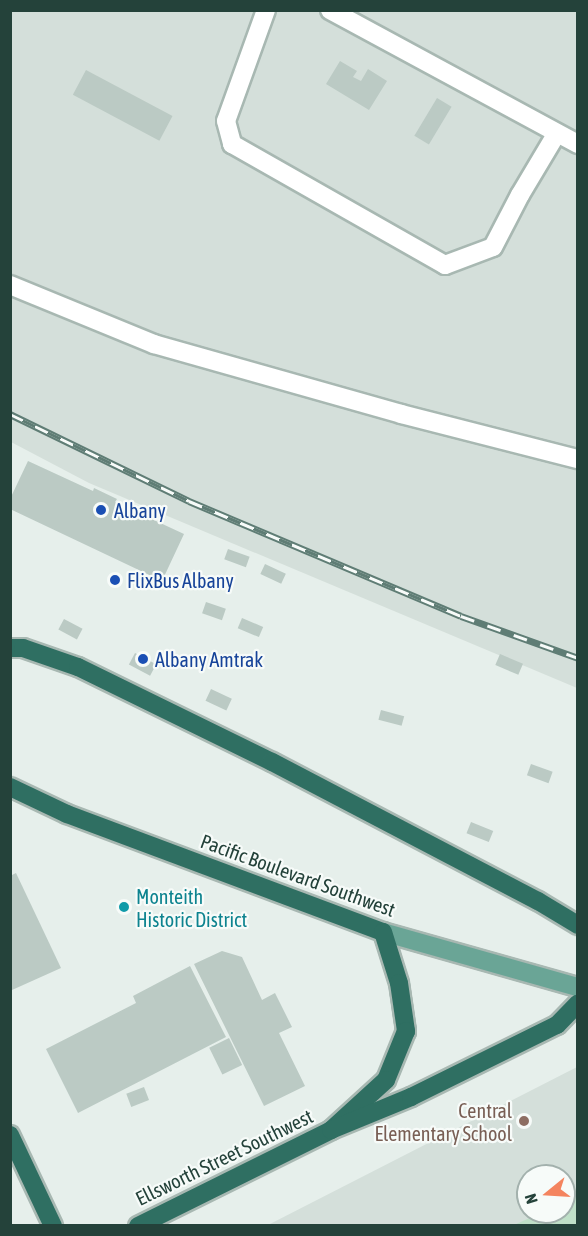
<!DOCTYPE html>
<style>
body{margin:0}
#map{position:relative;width:588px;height:1236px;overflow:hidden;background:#e6efeb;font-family:"Asap Condensed",sans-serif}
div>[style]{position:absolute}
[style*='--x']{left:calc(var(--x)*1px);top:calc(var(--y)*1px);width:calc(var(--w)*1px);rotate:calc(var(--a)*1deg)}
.built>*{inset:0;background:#d4dfda}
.green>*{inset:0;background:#bfe0c8}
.building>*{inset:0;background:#bbcac4;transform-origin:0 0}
.roads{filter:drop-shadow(2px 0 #a8b8b2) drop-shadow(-2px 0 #a8b8b2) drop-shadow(0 2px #a8b8b2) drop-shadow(0 -2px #a8b8b2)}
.minor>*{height:18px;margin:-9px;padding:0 9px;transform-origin:9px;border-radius:9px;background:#fff}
.major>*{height:18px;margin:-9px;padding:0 9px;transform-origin:9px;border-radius:9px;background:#6aa596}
.highway>*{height:18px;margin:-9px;padding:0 9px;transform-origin:9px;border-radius:9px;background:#2f6f62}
.rail>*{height:7px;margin-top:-3.5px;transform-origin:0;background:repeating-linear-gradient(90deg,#f7fbf9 0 14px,#5f7d75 0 28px);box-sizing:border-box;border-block:2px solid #5f7d75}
.dots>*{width:16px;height:16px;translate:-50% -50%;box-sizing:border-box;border:3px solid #f7fbf9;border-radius:50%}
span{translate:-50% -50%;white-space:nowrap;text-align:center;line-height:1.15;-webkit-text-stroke:4.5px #f7fbf9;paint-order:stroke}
.transit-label{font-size:20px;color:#164399}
.left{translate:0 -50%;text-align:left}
.street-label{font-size:20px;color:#24423a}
.culture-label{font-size:20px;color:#0d838f}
.education-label{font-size:20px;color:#785e54}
.right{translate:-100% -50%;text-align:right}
.frame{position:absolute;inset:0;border:12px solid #24423a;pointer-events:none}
.north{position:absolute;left:516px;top:1164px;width:60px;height:60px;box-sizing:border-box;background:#f7fbf9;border:2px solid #a3b1ad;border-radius:50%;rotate:252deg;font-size:16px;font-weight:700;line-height:24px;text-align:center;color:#24423a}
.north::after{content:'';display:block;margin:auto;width:21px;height:27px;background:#f4845f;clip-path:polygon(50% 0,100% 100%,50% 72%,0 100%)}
</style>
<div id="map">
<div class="built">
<i style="clip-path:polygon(10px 11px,577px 11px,577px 688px,89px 483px,11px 442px)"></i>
<i style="clip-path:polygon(evenodd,577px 1067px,577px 1225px,268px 1225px,577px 1067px,528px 1176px,564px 1176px,564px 1212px,528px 1212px,528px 1176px)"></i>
</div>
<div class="green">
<i style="clip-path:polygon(577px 1196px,577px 1225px,514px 1225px,543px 1212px,564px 1212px,564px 1202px)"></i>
</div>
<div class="building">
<i style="clip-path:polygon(340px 61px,357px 71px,353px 77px,361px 81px,368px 69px,387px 81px,369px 110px,326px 84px)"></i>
<i style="left:86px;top:70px;width:98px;height:28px;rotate:28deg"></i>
<i style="left:437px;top:98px;width:17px;height:44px;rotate:31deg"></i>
<i style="clip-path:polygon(28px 461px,93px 491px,94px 488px,117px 499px,115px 502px,184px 534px,162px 581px,10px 509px,10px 499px)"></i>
<i style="left:228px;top:549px;width:23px;height:11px;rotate:20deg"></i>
<i style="left:265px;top:564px;width:23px;height:11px;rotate:25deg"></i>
<i style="left:206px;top:602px;width:21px;height:12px;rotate:19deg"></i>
<i style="left:242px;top:618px;width:23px;height:11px;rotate:23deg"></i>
<i style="left:64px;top:619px;width:21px;height:12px;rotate:28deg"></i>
<i style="left:135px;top:653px;width:24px;height:13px;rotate:28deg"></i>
<i style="left:500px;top:654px;width:25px;height:12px;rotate:23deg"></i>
<i style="left:211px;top:689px;width:23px;height:13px;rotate:25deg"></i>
<i style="left:381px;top:710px;width:24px;height:10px;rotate:15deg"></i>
<i style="left:531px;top:764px;width:23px;height:12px;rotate:20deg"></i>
<i style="left:471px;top:822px;width:24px;height:12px;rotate:22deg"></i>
<i style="clip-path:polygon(16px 873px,61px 968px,12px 990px,10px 876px)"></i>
<i style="clip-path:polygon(222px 951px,242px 957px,262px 1000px,275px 993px,292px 1027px,279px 1033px,305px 1086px,264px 1106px,194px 964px)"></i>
<i style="clip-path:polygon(190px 966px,226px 1037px,78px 1113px,46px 1049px,136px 1003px,133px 996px)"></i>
<i style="left:229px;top:1038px;width:30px;height:22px;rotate:64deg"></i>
<i style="left:144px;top:1087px;width:14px;height:19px;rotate:69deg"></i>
</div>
<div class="roads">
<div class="minor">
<i style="--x:266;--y:10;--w:118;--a:109.8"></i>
<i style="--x:226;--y:121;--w:24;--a:75"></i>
<i style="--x:232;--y:144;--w:245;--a:29.6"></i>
<i style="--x:445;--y:265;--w:51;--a:-20.6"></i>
<i style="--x:493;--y:247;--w:59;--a:-62.6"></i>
<i style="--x:520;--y:195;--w:72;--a:-59.2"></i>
<i style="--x:330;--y:10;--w:282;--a:28.4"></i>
<i style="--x:10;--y:285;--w:156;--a:22.3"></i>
<i style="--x:154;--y:344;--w:257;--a:15.8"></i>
<i style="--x:401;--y:414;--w:183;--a:14.3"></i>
</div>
<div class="major">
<i style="--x:383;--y:932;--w:203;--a:15.8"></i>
</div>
<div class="highway">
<i style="--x:10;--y:648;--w:13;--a:0"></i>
<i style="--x:23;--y:648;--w:58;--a:19.1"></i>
<i style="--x:78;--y:667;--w:216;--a:26.1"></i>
<i style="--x:272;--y:762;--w:300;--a:27.6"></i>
<i style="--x:538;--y:901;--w:47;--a:31"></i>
<i style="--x:10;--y:787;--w:63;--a:25.3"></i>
<i style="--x:67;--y:814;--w:337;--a:20.5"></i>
<i style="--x:383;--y:932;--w:53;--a:72.6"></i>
<i style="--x:399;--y:983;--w:49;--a:81.7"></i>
<i style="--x:406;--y:1031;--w:53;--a:112.2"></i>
<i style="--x:386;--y:1080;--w:74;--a:137.7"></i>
<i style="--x:10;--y:1135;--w:101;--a:64.7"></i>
<i style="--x:138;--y:1226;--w:216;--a:-26.4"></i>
<i style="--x:331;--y:1130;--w:87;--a:-22.4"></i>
<i style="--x:411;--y:1097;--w:163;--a:-26.3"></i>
<i style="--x:557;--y:1025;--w:30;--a:-46"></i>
</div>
</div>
<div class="rail">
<i style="--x:10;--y:414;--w:199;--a:25.9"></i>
<i style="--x:189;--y:501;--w:295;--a:22.9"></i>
<i style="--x:461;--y:616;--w:124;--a:19.7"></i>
</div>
<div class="dots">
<i style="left:101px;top:510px;background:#1a4fb4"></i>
<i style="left:115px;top:580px;background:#1a4fb4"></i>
<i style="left:143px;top:659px;background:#1a4fb4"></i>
<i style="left:124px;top:907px;background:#0f9aa8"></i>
<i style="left:524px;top:1121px;background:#8d6e63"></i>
</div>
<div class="transit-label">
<span class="left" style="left:114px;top:510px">Albany</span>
<span class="left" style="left:127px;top:580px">FlixBus Albany</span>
<span class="left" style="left:155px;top:659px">Albany Amtrak</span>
</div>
<div class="street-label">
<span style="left:298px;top:875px;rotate:20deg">Pacific Boulevard Southwest</span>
<span style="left:224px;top:1157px;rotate:-26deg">Ellsworth Street Southwest</span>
</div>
<div class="culture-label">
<span class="left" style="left:136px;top:908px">Monteith<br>Historic District</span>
</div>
<div class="education-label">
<span class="right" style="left:512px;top:1122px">Central<br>Elementary School</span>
</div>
<div class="frame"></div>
<div class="north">N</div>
</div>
